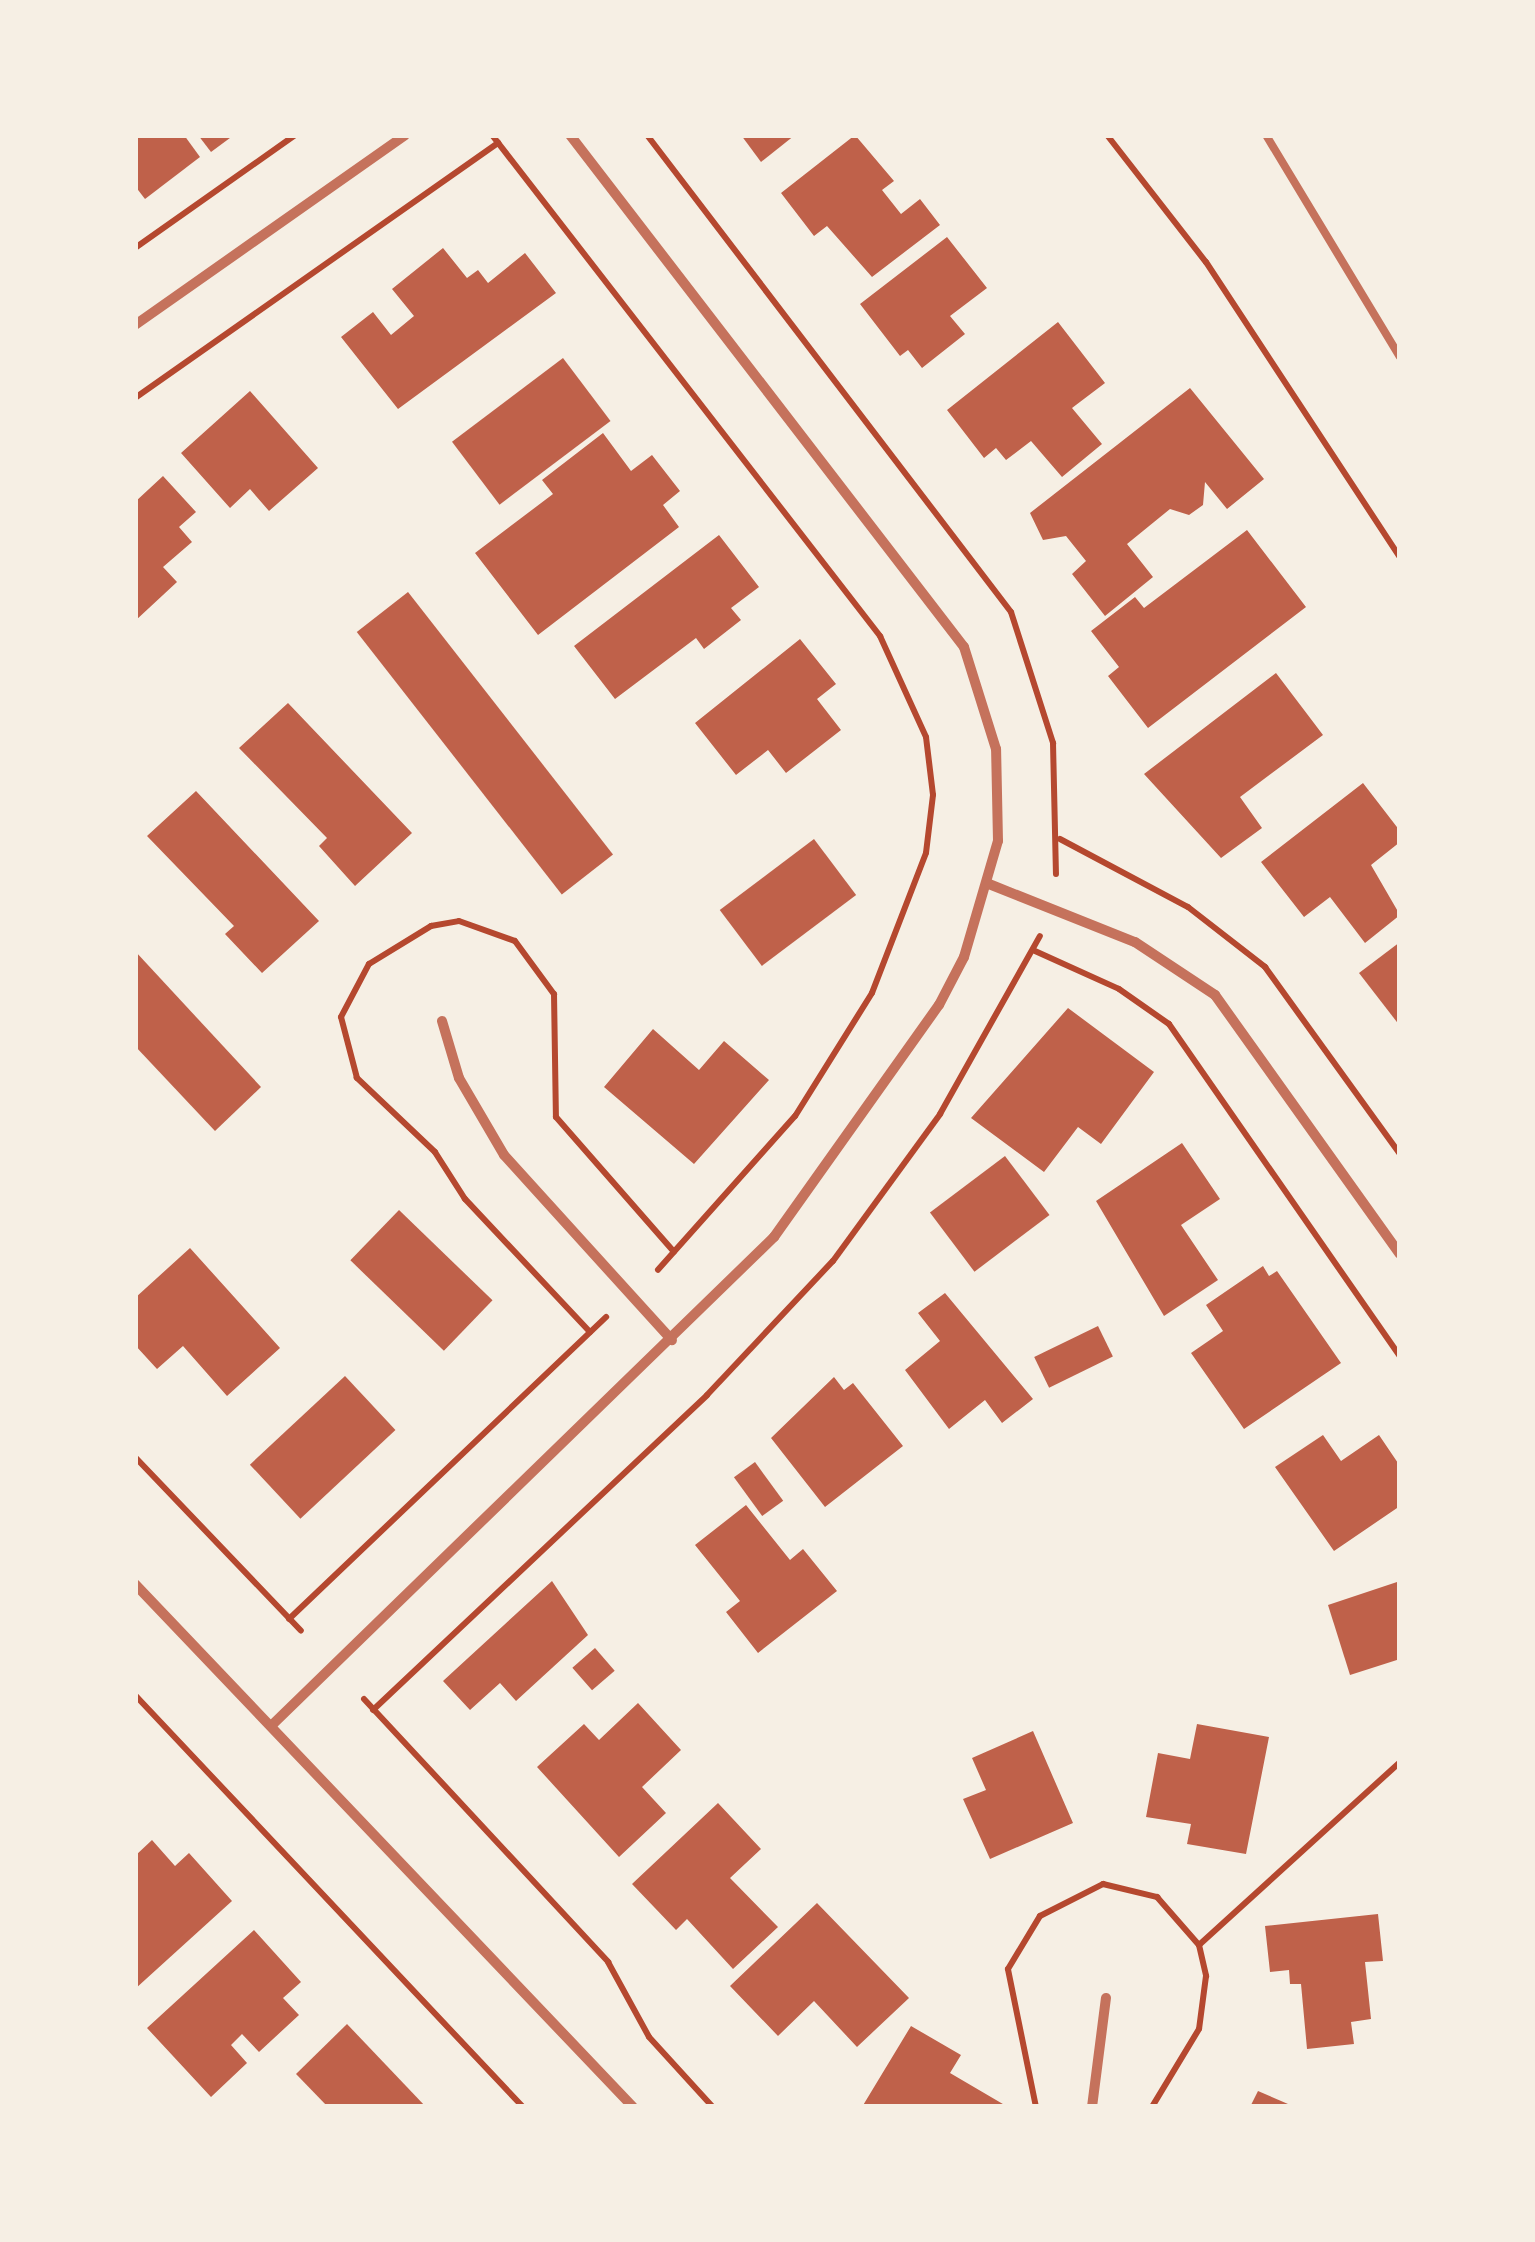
<!DOCTYPE html>
<style>
body{margin:0}
#map{position:relative;width:1535px;height:2242px;overflow:hidden;background:#f6efe4;font-family:Roboto,sans-serif}
div>[style]{position:absolute}
[style*='--x']{left:calc(var(--x)*1px);top:calc(var(--y)*1px);width:calc(var(--w)*1px);rotate:calc(var(--a)*1deg)}
.building>*{inset:0;background:#bf614a;transform-origin:0 0}
.path>*{height:6px;margin:-3px;padding:0 3px;transform-origin:3px;border-radius:3px;background:#b5482f}
.service>*{height:8px;margin:-4px;padding:0 4px;transform-origin:4px;border-radius:4px;background:#c5725c}
.minor>*{height:10px;margin:-5px;padding:0 5px;transform-origin:5px;border-radius:5px;background:#c5725c}
span{translate:-50% -50%;white-space:nowrap;text-align:center;line-height:1.15;-webkit-text-stroke:10px #f6efe4;paint-order:stroke}
.frame{position:absolute;inset:0;border:138px solid #f6efe4;pointer-events:none}
</style>
<div id="map">
<div class="building">
<i style="clip-path:polygon(135px 135px,184px 135px,200px 157px,145px 199px,135px 186px)"></i>
<i style="clip-path:polygon(198px 135px,234px 135px,211px 152px)"></i>
<i style="clip-path:polygon(741px 135px,795px 135px,761px 162px)"></i>
<i style="clip-path:polygon(855px 135px,894px 181px,882px 190px,901px 214px,920px 199px,940px 225px,872px 277px,827px 226px,814px 236px,781px 193px)"></i>
<i style="clip-path:polygon(947px 237px,987px 288px,950px 316px,965px 334px,922px 368px,908px 350px,900px 356px,860px 304px)"></i>
<i style="clip-path:polygon(443px 248px,467px 278px,478px 270px,488px 283px,525px 253px,556px 293px,398px 409px,341px 337px,373px 312px,391px 335px,414px 316px,392px 289px)"></i>
<i style="clip-path:polygon(1058px 322px,1105px 383px,1072px 408px,1102px 444px,1062px 477px,1031px 441px,1006px 460px,996px 448px,984px 458px,947px 410px)"></i>
<i style="left:563px;top:358px;width:79px;height:139px;rotate:53deg"></i>
<i style="clip-path:polygon(1190px 388px,1264px 479px,1227px 509px,1205px 482px,1203px 505px,1189px 515px,1170px 509px,1127px 544px,1153px 577px,1105px 616px,1072px 574px,1086px 561px,1066px 536px,1043px 540px,1030px 513px)"></i>
<i style="clip-path:polygon(250px 391px,318px 468px,269px 511px,250px 489px,230px 508px,181px 453px)"></i>
<i style="clip-path:polygon(603px 433px,631px 471px,652px 455px,680px 491px,663px 505px,679px 527px,538px 635px,475px 553px,553px 494px,542px 480px)"></i>
<i style="clip-path:polygon(163px 476px,196px 512px,179px 527px,192px 542px,163px 567px,177px 582px,135px 621px,135px 502px)"></i>
<i style="clip-path:polygon(1247px 530px,1306px 607px,1148px 728px,1108px 676px,1119px 667px,1091px 631px,1135px 597px,1144px 608px)"></i>
<i style="clip-path:polygon(719px 535px,759px 587px,731px 608px,741px 620px,704px 649px,696px 638px,615px 699px,574px 646px)"></i>
<i style="left:408px;top:592px;width:333px;height:65px;rotate:52deg"></i>
<i style="clip-path:polygon(800px 639px,836px 684px,817px 699px,841px 730px,786px 773px,768px 750px,736px 775px,695px 723px)"></i>
<i style="clip-path:polygon(1276px 673px,1323px 735px,1240px 797px,1262px 828px,1221px 858px,1144px 774px)"></i>
<i style="clip-path:polygon(288px 703px,412px 833px,355px 886px,319px 846px,327px 838px,239px 748px)"></i>
<i style="clip-path:polygon(1363px 783px,1400px 831px,1400px 842px,1371px 865px,1400px 915px,1365px 943px,1330px 897px,1304px 917px,1261px 862px)"></i>
<i style="clip-path:polygon(196px 791px,319px 921px,262px 973px,225px 934px,234px 926px,147px 836px)"></i>
<i style="left:814px;top:839px;width:70px;height:118px;rotate:53deg"></i>
<i style="clip-path:polygon(1400px 942px,1400px 1026px,1359px 973px)"></i>
<i style="clip-path:polygon(135px 951px,261px 1087px,215px 1131px,135px 1046px)"></i>
<i style="clip-path:polygon(1068px 1008px,1154px 1072px,1101px 1144px,1078px 1127px,1044px 1172px,971px 1118px)"></i>
<i style="clip-path:polygon(653px 1029px,699px 1070px,724px 1041px,769px 1080px,694px 1164px,604px 1087px)"></i>
<i style="clip-path:polygon(1182px 1143px,1220px 1199px,1181px 1225px,1218px 1280px,1164px 1316px,1096px 1201px)"></i>
<i style="left:1005px;top:1156px;width:74px;height:94px;rotate:53deg"></i>
<i style="left:399px;top:1210px;width:130px;height:70px;rotate:44deg"></i>
<i style="clip-path:polygon(190px 1248px,280px 1348px,227px 1396px,183px 1346px,157px 1369px,135px 1345px,135px 1298px)"></i>
<i style="clip-path:polygon(1263px 1266px,1269px 1276px,1277px 1271px,1341px 1363px,1244px 1429px,1191px 1353px,1223px 1331px,1206px 1305px)"></i>
<i style="clip-path:polygon(945px 1293px,1033px 1399px,1002px 1423px,985px 1400px,949px 1429px,905px 1370px,940px 1341px,918px 1313px)"></i>
<i style="left:1098px;top:1326px;width:34px;height:71px;rotate:64deg"></i>
<i style="left:345px;top:1376px;width:74px;height:130px;rotate:47deg"></i>
<i style="clip-path:polygon(834px 1377px,844px 1390px,853px 1383px,903px 1446px,825px 1507px,771px 1438px)"></i>
<i style="clip-path:polygon(1323px 1435px,1341px 1461px,1379px 1435px,1400px 1466px,1400px 1506px,1334px 1551px,1275px 1467px)"></i>
<i style="left:755px;top:1462px;width:48px;height:26px;rotate:54deg"></i>
<i style="clip-path:polygon(746px 1505px,790px 1560px,803px 1549px,837px 1591px,758px 1653px,726px 1612px,740px 1601px,695px 1545px)"></i>
<i style="clip-path:polygon(552px 1581px,588px 1635px,516px 1701px,500px 1683px,470px 1710px,443px 1681px)"></i>
<i style="clip-path:polygon(1400px 1581px,1400px 1659px,1350px 1675px,1328px 1605px)"></i>
<i style="left:595px;top:1648px;width:30px;height:30px;rotate:49deg"></i>
<i style="clip-path:polygon(638px 1703px,681px 1750px,642px 1787px,666px 1813px,619px 1857px,537px 1767px,584px 1724px,599px 1740px)"></i>
<i style="clip-path:polygon(1197px 1724px,1269px 1737px,1246px 1854px,1187px 1844px,1191px 1824px,1146px 1817px,1158px 1753px,1190px 1759px)"></i>
<i style="clip-path:polygon(1033px 1731px,1073px 1823px,990px 1859px,963px 1799px,986px 1790px,972px 1758px)"></i>
<i style="clip-path:polygon(718px 1803px,761px 1849px,730px 1878px,778px 1927px,733px 1969px,687px 1919px,676px 1930px,632px 1884px)"></i>
<i style="clip-path:polygon(152px 1840px,175px 1866px,189px 1853px,232px 1901px,135px 1989px,135px 1856px)"></i>
<i style="clip-path:polygon(817px 1903px,909px 1998px,857px 2047px,814px 2001px,778px 2036px,730px 1986px)"></i>
<i style="clip-path:polygon(1378px 1914px,1383px 1961px,1365px 1962px,1371px 2019px,1351px 2022px,1354px 2044px,1307px 2049px,1301px 1984px,1290px 1984px,1289px 1970px,1270px 1972px,1265px 1926px)"></i>
<i style="clip-path:polygon(254px 1930px,301px 1982px,283px 1998px,299px 2015px,259px 2052px,242px 2034px,231px 2045px,247px 2063px,211px 2097px,147px 2028px)"></i>
<i style="clip-path:polygon(347px 2024px,426px 2107px,328px 2107px,296px 2074px)"></i>
<i style="clip-path:polygon(911px 2026px,961px 2055px,950px 2073px,1008px 2107px,862px 2107px)"></i>
<i style="clip-path:polygon(1258px 2091px,1295px 2107px,1250px 2107px)"></i>
</div>
<div class="path">
<i style="--x:492;--y:135;--w:634;--a:52.24"></i>
<i style="--x:880;--y:636;--w:111;--a:65.5"></i>
<i style="--x:926;--y:737;--w:58;--a:83.1"></i>
<i style="--x:933;--y:795;--w:58;--a:96.9"></i>
<i style="--x:926;--y:853;--w:150;--a:111.1"></i>
<i style="--x:872;--y:993;--w:145;--a:122"></i>
<i style="--x:795;--y:1116;--w:206;--a:131.7"></i>
<i style="--x:647;--y:135;--w:600;--a:52.65"></i>
<i style="--x:1011;--y:612;--w:138;--a:72.2"></i>
<i style="--x:1053;--y:743;--w:131;--a:88.7"></i>
<i style="--x:1107;--y:135;--w:161;--a:52.1"></i>
<i style="--x:1206;--y:262;--w:353;--a:56.7"></i>
<i style="--x:135;--y:248;--w:196;--a:-35.2"></i>
<i style="--x:135;--y:398;--w:444;--a:-35.1"></i>
<i style="--x:1060;--y:839;--w:145;--a:28"></i>
<i style="--x:1188;--y:907;--w:98;--a:37.9"></i>
<i style="--x:1265;--y:967;--w:231;--a:54.2"></i>
<i style="--x:1035;--y:951;--w:92;--a:24.3"></i>
<i style="--x:1119;--y:989;--w:61;--a:35"></i>
<i style="--x:1169;--y:1024;--w:404;--a:55.2"></i>
<i style="--x:590;--y:1332;--w:183;--a:-133.2"></i>
<i style="--x:465;--y:1199;--w:56;--a:-122.6"></i>
<i style="--x:435;--y:1152;--w:108;--a:-136.5"></i>
<i style="--x:357;--y:1078;--w:63;--a:-104.7"></i>
<i style="--x:341;--y:1017;--w:60;--a:-62.2"></i>
<i style="--x:369;--y:964;--w:73;--a:-31.5"></i>
<i style="--x:431;--y:926;--w:28;--a:-10"></i>
<i style="--x:459;--y:921;--w:59;--a:19.7"></i>
<i style="--x:515;--y:941;--w:66;--a:53.7"></i>
<i style="--x:554;--y:994;--w:123;--a:89.1"></i>
<i style="--x:556;--y:1117;--w:179;--a:48.8"></i>
<i style="--x:135;--y:1457;--w:240;--a:46.3"></i>
<i style="--x:289;--y:1619;--w:438;--a:-43.6"></i>
<i style="--x:135;--y:1695;--w:566;--a:46.72"></i>
<i style="--x:364;--y:1699;--w:359;--a:47.1"></i>
<i style="--x:608;--y:1962;--w:85;--a:61.3"></i>
<i style="--x:649;--y:2037;--w:95;--a:47.6"></i>
<i style="--x:373;--y:1710;--w:459;--a:-43.3"></i>
<i style="--x:707;--y:1395;--w:184;--a:-46.8"></i>
<i style="--x:833;--y:1261;--w:182;--a:-53.9"></i>
<i style="--x:940;--y:1114;--w:204;--a:-60.7"></i>
<i style="--x:1199;--y:1945;--w:272;--a:-42.3"></i>
<i style="--x:1036;--y:2107;--w:141;--a:-101.5"></i>
<i style="--x:1008;--y:1969;--w:62;--a:-58.9"></i>
<i style="--x:1040;--y:1916;--w:71;--a:-26.9"></i>
<i style="--x:1103;--y:1884;--w:56;--a:13.5"></i>
<i style="--x:1157;--y:1897;--w:64;--a:48.8"></i>
<i style="--x:1199;--y:1945;--w:32;--a:77"></i>
<i style="--x:1206;--y:1976;--w:53;--a:97.5"></i>
<i style="--x:1199;--y:2029;--w:91;--a:121.1"></i>
</div>
<div class="service">
<i style="--x:1266;--y:135;--w:259;--a:58.9"></i>
</div>
<div class="minor">
<i style="--x:135;--y:325;--w:330;--a:-35.1"></i>
<i style="--x:989;--y:884;--w:157;--a:21.7"></i>
<i style="--x:1135;--y:942;--w:96;--a:33.5"></i>
<i style="--x:1215;--y:995;--w:318;--a:54.5"></i>
<i style="--x:442;--y:1021;--w:59;--a:73.4"></i>
<i style="--x:459;--y:1078;--w:89;--a:59.7"></i>
<i style="--x:504;--y:1155;--w:250;--a:47.8"></i>
<i style="--x:135;--y:1584;--w:722;--a:46.4"></i>
<i style="--x:271;--y:1726;--w:702;--a:-44.19"></i>
<i style="--x:774;--y:1237;--w:285;--a:-54.6"></i>
<i style="--x:939;--y:1005;--w:54;--a:-62.5"></i>
<i style="--x:964;--y:957;--w:121;--a:-73.7"></i>
<i style="--x:998;--y:841;--w:92;--a:-91.2"></i>
<i style="--x:996;--y:749;--w:107;--a:-107.4"></i>
<i style="--x:964;--y:647;--w:646;--a:-127.58"></i>
<i style="--x:1092;--y:2107;--w:110;--a:-82.7"></i>
</div>
<div class="frame"></div>
</div>
